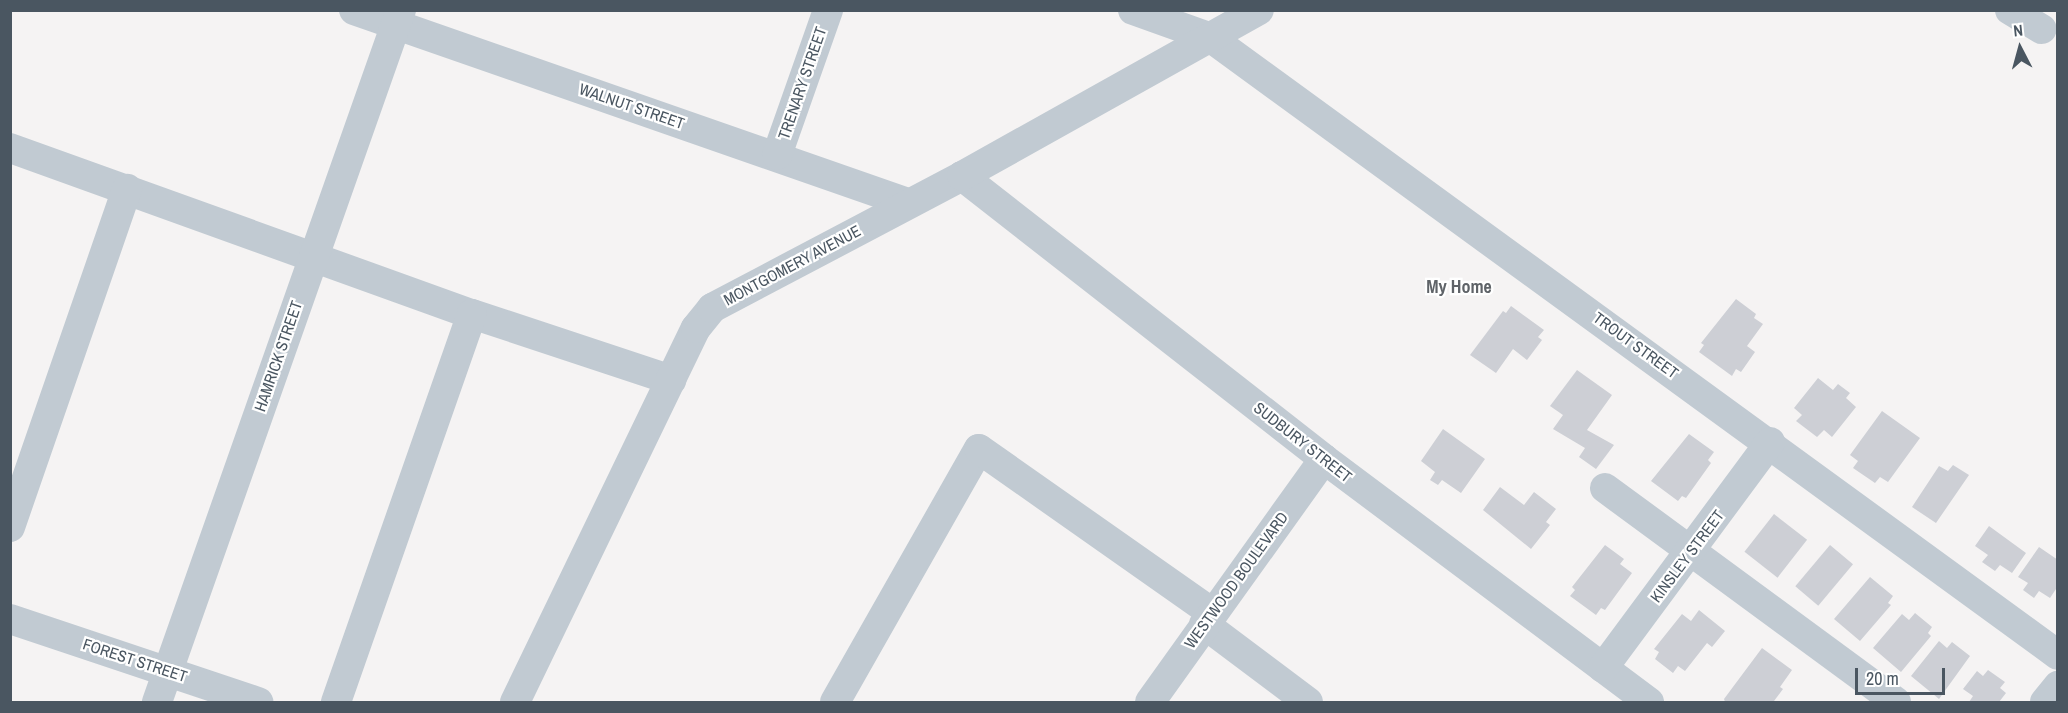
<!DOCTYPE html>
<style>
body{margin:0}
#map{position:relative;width:2068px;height:713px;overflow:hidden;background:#f5f3f3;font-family:"Archivo Narrow",sans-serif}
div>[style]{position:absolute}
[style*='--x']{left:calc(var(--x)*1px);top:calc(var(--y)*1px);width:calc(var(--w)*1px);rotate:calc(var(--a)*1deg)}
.building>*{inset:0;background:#cdcfd5;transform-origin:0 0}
.minor>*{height:30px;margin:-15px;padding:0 15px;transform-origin:15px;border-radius:15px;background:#c1cad2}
span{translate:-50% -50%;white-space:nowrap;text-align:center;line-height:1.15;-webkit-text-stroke:4.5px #fff;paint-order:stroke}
.street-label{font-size:16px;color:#4a5661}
.neighbourhood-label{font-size:18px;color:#5f6368;font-weight:700}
.frame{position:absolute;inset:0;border:12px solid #4a5661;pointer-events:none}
.north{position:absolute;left:1990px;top:18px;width:60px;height:60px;-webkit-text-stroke:4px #fff;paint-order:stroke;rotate:354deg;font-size:16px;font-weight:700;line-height:24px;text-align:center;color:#4a5661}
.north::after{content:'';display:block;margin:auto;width:21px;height:27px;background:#4a5661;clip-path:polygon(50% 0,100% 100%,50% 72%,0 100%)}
.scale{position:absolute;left:1855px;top:668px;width:90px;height:27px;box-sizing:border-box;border:3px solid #4a5661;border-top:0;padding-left:8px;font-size:18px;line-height:21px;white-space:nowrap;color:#4a5661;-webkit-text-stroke:4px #fff;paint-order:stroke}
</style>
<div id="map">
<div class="building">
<i style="clip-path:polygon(1736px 299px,1756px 314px,1754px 318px,1763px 324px,1747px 346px,1755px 352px,1741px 372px,1736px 369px,1732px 376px,1699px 352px,1704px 345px,1701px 343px)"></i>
<i style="clip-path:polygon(1511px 306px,1544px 330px,1538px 337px,1542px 340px,1527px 360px,1513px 349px,1496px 373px,1470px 355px,1503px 311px,1506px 313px)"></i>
<i style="clip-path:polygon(1577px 370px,1612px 395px,1587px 430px,1614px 445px,1596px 469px,1579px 457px,1585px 448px,1553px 429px,1563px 415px,1550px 406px)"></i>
<i style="clip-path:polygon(1818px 378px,1833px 390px,1838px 384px,1850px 393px,1846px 398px,1856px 407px,1832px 437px,1824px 430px,1817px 437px,1796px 421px,1802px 415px,1794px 408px)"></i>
<i style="clip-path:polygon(1882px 411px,1920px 438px,1888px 482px,1880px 477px,1875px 483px,1853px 468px,1858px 461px,1850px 455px)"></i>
<i style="clip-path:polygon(1443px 429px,1485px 459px,1461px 493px,1442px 480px,1438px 485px,1430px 480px,1435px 472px,1421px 461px)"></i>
<i style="clip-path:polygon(1689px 434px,1714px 452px,1708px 460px,1711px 463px,1686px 498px,1682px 496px,1678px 501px,1651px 481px)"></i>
<i style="clip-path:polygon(1953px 465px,1969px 475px,1936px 523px,1912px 507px,1939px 466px,1948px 471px)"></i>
<i style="clip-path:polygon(1500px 487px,1524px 505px,1534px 492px,1556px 509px,1546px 522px,1550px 525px,1531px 549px,1483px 510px)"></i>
<i style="left:1774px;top:514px;width:42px;height:48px;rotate:38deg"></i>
<i style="clip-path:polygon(1989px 526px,2026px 553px,2012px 573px,2000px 565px,1995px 571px,1982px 562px,1988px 555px,1975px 546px)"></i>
<i style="clip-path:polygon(1605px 545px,1624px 559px,1620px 564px,1632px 573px,1605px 610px,1601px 608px,1596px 615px,1570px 596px,1575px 590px,1572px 587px)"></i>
<i style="left:1830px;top:545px;width:30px;height:54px;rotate:40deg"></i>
<i style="clip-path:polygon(2039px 547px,2058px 560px,2058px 586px,2050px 598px,2039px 591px,2034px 598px,2023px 590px,2028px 583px,2018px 577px)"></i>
<i style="clip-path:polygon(1870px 577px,1893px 596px,1888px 603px,1891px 605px,1860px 641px,1834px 619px)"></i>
<i style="clip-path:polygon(1699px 610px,1725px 631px,1712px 647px,1707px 643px,1685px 671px,1678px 666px,1673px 673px,1655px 659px,1659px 652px,1654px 649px,1682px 614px,1691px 621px)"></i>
<i style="clip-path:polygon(1915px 613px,1932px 627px,1928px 633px,1931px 636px,1901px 672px,1873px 648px,1902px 614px,1909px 620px)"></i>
<i style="clip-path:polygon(1939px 641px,1947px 648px,1952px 642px,1970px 656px,1939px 699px,1911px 676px)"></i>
<i style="clip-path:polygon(1762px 648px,1792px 670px,1780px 687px,1783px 689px,1774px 701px,1725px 702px,1724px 699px)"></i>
<i style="clip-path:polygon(1988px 670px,2005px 682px,2000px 688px,2006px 693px,1999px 702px,1969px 702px,1973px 696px,1963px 689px,1977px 671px,1983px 676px)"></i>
</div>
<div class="minor">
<i style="--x:354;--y:10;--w:587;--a:19.21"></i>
<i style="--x:1133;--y:10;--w:83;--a:19.7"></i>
<i style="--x:1211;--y:38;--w:1048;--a:36.07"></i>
<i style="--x:2010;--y:10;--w:37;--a:31"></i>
<i style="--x:10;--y:148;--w:491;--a:19.8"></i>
<i style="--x:472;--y:314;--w:210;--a:18.3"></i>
<i style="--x:777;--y:155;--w:154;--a:-70.6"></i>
<i style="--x:962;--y:176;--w:459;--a:38"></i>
<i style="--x:1324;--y:459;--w:406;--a:36.8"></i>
<i style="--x:1605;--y:488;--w:361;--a:36.3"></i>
<i style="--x:10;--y:527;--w:358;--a:-70.9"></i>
<i style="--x:10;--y:619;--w:262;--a:18.5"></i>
<i style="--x:1204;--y:624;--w:130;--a:36.9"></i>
<i style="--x:1603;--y:668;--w:281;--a:-53.5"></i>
<i style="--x:157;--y:702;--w:734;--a:-70.58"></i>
<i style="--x:336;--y:702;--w:411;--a:-70.7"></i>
<i style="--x:515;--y:702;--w:415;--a:-64.2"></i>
<i style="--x:696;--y:328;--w:26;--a:-51"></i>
<i style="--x:712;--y:308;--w:283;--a:-27.8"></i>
<i style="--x:962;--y:176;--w:340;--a:-29.2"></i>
<i style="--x:835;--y:702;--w:291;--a:-60.4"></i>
<i style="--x:979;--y:449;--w:285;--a:35.1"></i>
<i style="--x:1150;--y:702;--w:299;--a:-54.4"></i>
<i style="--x:2045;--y:702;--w:21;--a:-51"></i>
</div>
<div class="street-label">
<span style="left:802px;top:83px;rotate:-71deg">TRENARY STREET</span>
<span style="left:632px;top:106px;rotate:19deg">WALNUT STREET</span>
<span style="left:792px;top:265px;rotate:-28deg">MONTGOMERY AVENUE</span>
<span style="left:1636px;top:345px;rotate:36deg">TROUT STREET</span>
<span style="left:278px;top:356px;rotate:-71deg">HAMRICK STREET</span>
<span style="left:1303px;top:442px;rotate:38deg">SUDBURY STREET</span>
<span style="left:1687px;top:556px;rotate:-53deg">KINSLEY STREET</span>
<span style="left:1236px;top:580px;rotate:-54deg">WESTWOOD BOULEVARD</span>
<span style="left:135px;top:660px;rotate:18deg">FOREST STREET</span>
</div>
<div class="neighbourhood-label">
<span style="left:1459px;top:287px">My Home</span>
</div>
<div class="frame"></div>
<div class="north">N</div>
<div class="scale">20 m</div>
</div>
